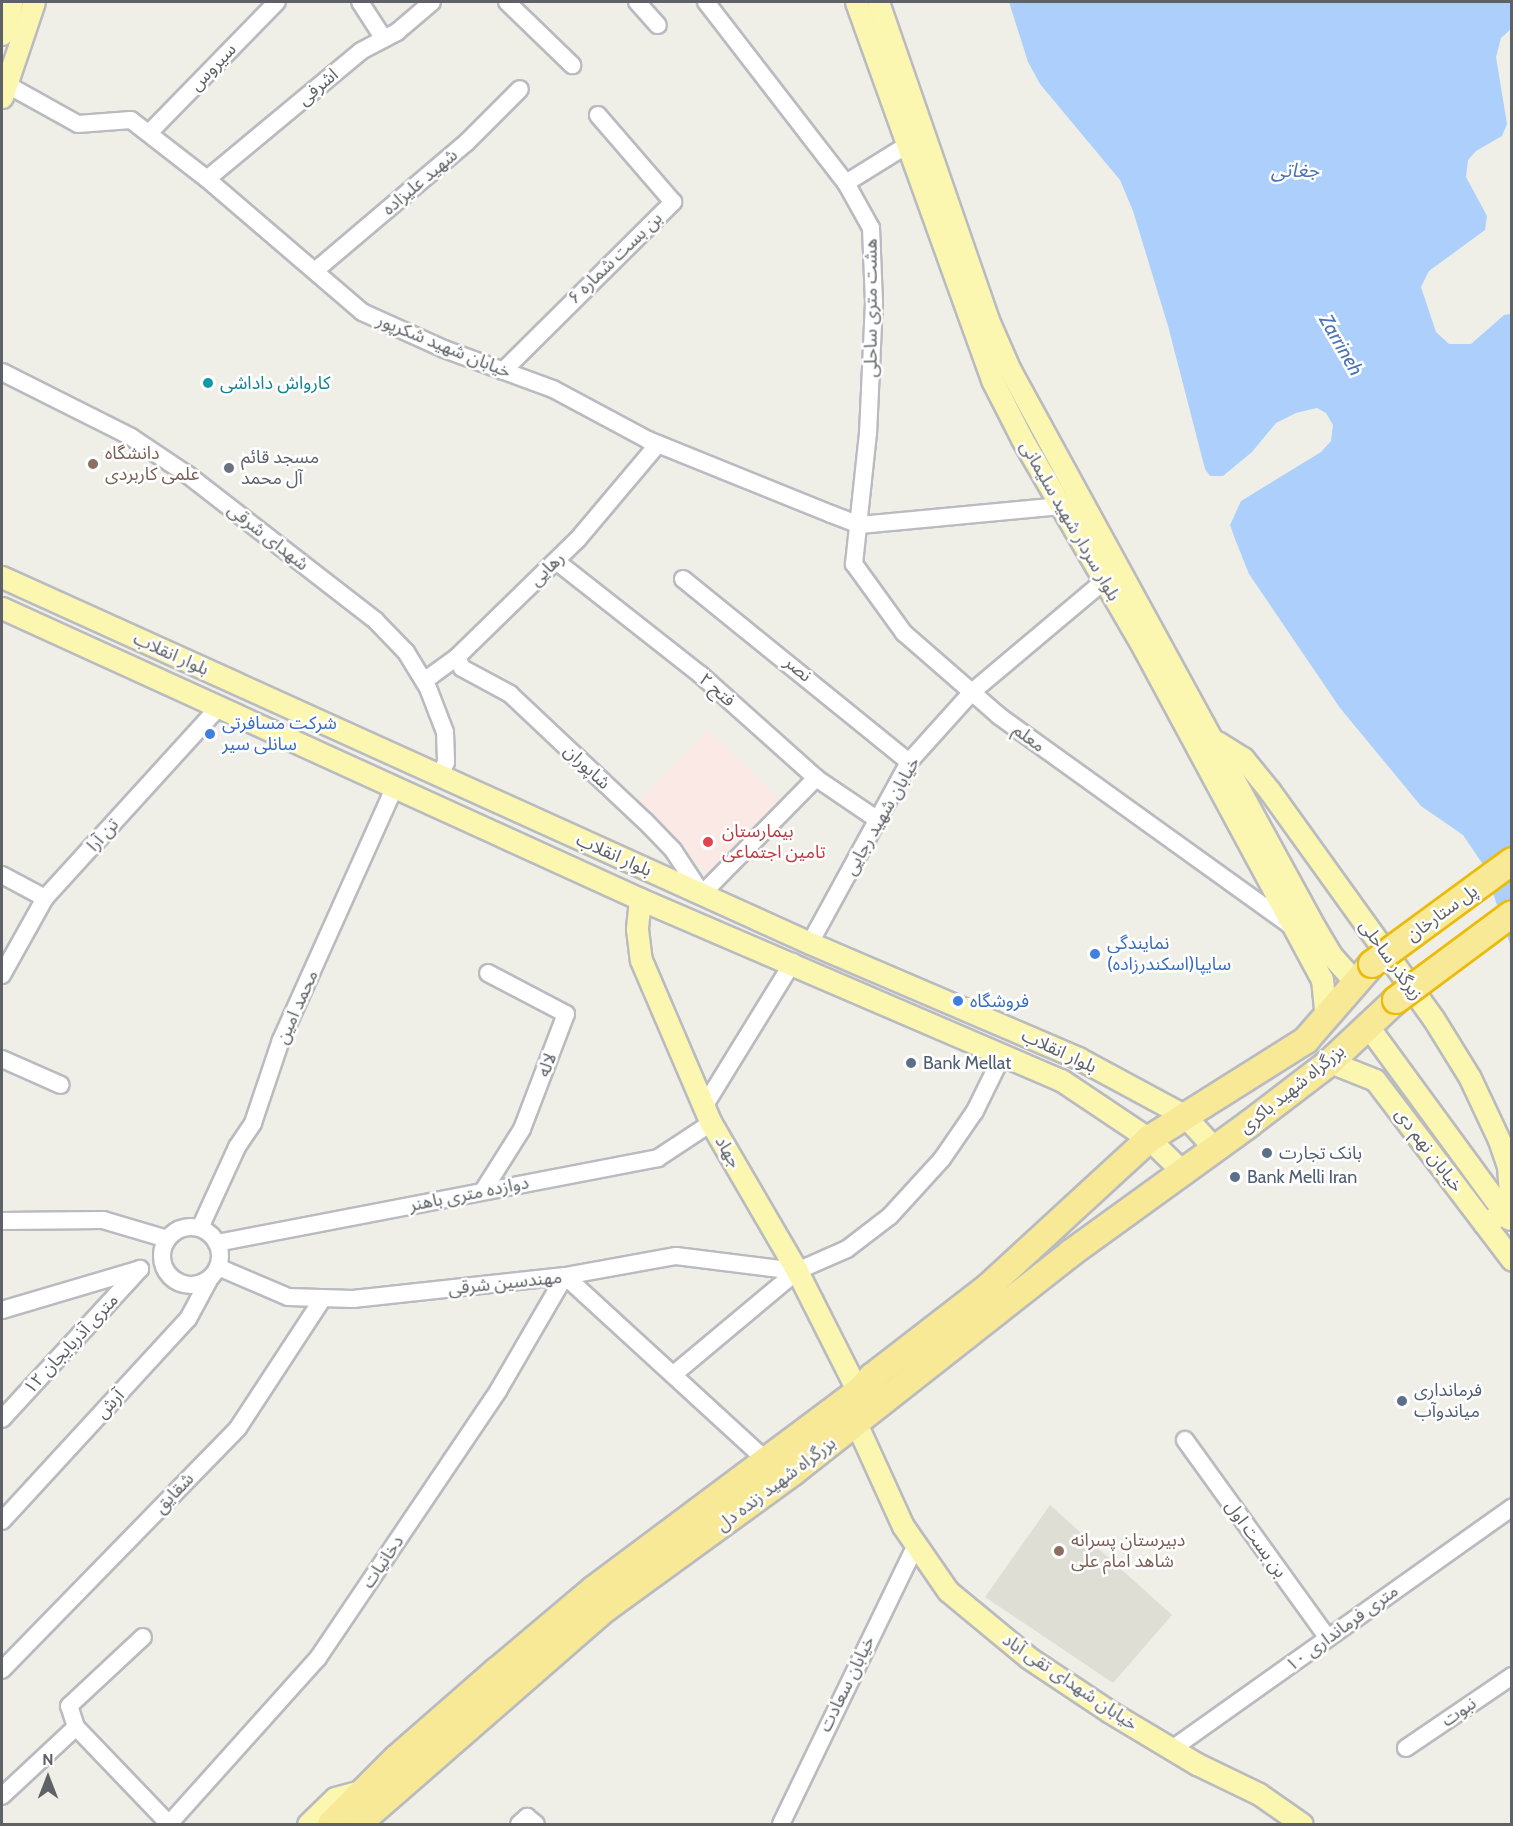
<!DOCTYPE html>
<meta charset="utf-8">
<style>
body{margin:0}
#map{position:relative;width:1513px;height:1826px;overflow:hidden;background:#f0efe7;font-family:Cabin,"Noto Sans Arabic",sans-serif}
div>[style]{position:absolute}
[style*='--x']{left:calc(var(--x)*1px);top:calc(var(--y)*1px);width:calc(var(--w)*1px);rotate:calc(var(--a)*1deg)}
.education>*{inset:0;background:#dfded5}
.medical>*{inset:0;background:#fbe9e5;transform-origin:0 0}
.water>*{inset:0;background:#acd0fb}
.roads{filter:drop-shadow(2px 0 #b9bbc0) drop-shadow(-2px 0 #b9bbc0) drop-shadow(0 2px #b9bbc0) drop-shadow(0 -2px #b9bbc0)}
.minor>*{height:16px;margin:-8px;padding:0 8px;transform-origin:8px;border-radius:8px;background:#fff}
.minor>.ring{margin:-8px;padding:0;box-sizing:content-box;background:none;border:16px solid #fff;border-radius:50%}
.major>*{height:21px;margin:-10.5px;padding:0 10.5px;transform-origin:10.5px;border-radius:10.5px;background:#fbf6b0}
.highway>*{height:26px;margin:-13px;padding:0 13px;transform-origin:13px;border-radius:13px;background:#f8e996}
.bridges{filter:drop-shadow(2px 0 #ebbb0c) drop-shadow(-2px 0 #ebbb0c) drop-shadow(0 2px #ebbb0c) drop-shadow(0 -2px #ebbb0c)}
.highway-bridge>*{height:26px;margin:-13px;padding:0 13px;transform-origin:13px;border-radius:13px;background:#f8e996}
.dots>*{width:16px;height:16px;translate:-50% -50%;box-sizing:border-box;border:3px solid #fff;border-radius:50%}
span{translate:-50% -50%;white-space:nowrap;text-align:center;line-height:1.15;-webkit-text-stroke:5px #fff;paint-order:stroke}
.street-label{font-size:18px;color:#5e6166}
.culture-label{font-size:18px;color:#0d838f}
.left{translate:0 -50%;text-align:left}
.education-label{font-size:18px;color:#785e54}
.worship-label{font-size:18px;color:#5b616d}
.shop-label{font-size:18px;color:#366cbe}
.health-label{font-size:18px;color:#be3a42}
.service-label{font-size:18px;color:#4e5e75}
.water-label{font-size:20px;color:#4b75b5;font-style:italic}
.frame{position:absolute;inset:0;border:3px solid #5e6166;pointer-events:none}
.north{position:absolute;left:18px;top:1748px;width:60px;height:60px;-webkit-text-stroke:4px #fff;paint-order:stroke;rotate:0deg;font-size:16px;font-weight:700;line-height:24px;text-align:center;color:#5e6166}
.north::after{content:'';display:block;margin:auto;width:21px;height:27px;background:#5e6166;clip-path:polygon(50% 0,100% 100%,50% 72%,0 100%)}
</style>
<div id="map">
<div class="education">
<i style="clip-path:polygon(1050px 1505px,1172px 1615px,1113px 1683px,985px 1597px)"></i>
</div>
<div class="medical">
<i style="left:708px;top:730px;width:104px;height:103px;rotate:44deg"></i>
</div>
<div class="water">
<i style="clip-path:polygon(1009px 2px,1511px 2px,1511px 29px,1501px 38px,1496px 57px,1507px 124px,1502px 136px,1476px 151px,1468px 160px,1466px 177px,1487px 216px,1485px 230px,1429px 271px,1421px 287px,1436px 332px,1449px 344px,1471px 344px,1504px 315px,1511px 314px,1511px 947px,1484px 866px,1463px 835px,1421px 806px,1340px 708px,1249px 574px,1235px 539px,1230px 525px,1241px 501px,1321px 452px,1331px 441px,1333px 425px,1326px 413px,1317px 408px,1296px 413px,1276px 423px,1252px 452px,1223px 476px,1210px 476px,1205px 469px,1168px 326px,1133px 211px,1120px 180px,1040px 84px,1028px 62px)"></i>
</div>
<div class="roads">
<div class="minor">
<i style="--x:360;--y:2;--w:44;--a:57"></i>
<i style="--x:507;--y:2;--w:91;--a:44.1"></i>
<i style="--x:637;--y:2;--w:31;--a:48"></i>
<i style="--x:706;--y:2;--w:229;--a:52.3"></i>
<i style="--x:846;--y:183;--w:51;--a:60.9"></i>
<i style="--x:871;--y:228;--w:74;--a:87.7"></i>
<i style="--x:874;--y:302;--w:131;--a:92.6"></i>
<i style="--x:868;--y:433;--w:132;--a:96.1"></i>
<i style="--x:854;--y:564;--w:85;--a:54.1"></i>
<i style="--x:904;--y:633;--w:126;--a:41.1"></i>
<i style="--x:999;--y:716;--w:363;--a:35.7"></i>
<i style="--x:6;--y:84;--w:82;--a:29.1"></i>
<i style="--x:78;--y:124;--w:53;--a:-4.3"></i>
<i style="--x:131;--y:120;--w:96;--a:37.8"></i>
<i style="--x:207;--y:179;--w:204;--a:40.6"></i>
<i style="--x:362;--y:312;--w:90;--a:24.3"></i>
<i style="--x:444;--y:349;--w:116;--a:20.2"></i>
<i style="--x:553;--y:389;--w:108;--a:28.2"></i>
<i style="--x:648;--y:440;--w:197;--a:22"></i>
<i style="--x:831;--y:514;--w:31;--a:21"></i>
<i style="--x:860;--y:525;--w:202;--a:-5.4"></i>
<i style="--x:149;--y:133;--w:183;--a:-45.7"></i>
<i style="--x:207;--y:179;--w:200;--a:-39.7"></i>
<i style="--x:361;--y:51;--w:41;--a:-27.8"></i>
<i style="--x:397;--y:32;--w:46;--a:-40.6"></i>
<i style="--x:846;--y:183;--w:72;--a:-31.9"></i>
<i style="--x:316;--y:270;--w:197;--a:-40.3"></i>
<i style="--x:466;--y:143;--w:76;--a:-45"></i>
<i style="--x:503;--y:371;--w:240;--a:-44.8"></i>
<i style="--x:673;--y:202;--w:115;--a:-130.8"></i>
<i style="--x:2;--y:372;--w:144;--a:26.7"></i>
<i style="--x:131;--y:437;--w:69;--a:33.7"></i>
<i style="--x:188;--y:475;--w:237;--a:37.8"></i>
<i style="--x:375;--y:620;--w:45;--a:45.9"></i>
<i style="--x:406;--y:652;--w:42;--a:58.6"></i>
<i style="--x:428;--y:688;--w:47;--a:68.9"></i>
<i style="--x:445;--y:732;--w:30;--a:88"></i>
<i style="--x:446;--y:762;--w:15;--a:113"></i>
<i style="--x:556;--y:561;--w:184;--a:38.2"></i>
<i style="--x:701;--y:675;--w:154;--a:41.8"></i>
<i style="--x:816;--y:778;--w:75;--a:34.1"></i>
<i style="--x:683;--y:579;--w:291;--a:39"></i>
<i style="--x:457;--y:657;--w:12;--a:66"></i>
<i style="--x:462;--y:668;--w:55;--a:28.4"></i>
<i style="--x:510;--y:694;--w:185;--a:43.3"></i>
<i style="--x:645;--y:821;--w:40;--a:46"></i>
<i style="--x:673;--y:850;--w:53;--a:56.6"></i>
<i style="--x:702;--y:894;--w:163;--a:-45.5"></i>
<i style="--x:424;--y:681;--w:41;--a:-36"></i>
<i style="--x:457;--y:657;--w:169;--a:-44.3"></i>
<i style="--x:578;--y:539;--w:124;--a:-49.9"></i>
<i style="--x:2;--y:875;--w:49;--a:28.1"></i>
<i style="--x:810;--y:943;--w:206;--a:-61.3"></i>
<i style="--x:909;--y:762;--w:94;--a:-48"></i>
<i style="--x:972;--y:692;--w:172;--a:-40.1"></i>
<i style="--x:2;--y:975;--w:88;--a:-60.8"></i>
<i style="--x:45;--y:898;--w:260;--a:-47.7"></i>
<i style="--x:2;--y:1059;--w:64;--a:23.8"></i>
<i style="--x:705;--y:1105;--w:168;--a:-58.4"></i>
<i style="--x:483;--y:1191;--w:73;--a:-57.8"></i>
<i style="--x:522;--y:1129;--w:123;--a:-69.1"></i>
<i style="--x:566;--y:1014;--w:88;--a:-152.3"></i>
<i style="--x:2;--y:1221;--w:101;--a:-0.6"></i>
<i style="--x:103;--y:1220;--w:67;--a:16.5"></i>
<i class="ring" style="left:162px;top:1227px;width:42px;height:42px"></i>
<i style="--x:200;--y:1228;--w:89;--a:-65.4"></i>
<i style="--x:237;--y:1147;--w:29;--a:-56"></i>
<i style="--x:253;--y:1123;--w:88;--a:-71.4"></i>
<i style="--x:281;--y:1040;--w:278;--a:-65.8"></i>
<i style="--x:217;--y:1243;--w:449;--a:-10.9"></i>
<i style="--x:658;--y:1158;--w:64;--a:-33.4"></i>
<i style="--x:218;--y:1267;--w:76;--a:23.2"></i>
<i style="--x:288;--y:1297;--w:65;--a:1.8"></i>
<i style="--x:353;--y:1299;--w:213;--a:-6.2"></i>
<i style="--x:565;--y:1276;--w:113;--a:-10.2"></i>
<i style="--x:676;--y:1256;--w:122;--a:7.1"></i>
<i style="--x:2;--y:1310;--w:144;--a:-16.5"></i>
<i style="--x:674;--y:1374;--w:160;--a:-39.9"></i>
<i style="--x:797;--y:1271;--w:55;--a:-23.7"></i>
<i style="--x:847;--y:1249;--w:54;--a:-37.5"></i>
<i style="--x:890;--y:1216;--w:77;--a:-47.6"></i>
<i style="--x:942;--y:1159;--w:58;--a:-55.5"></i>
<i style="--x:975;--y:1111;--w:64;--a:-63.8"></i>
<i style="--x:2;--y:1419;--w:204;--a:-47.4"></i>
<i style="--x:1185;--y:1440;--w:244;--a:54.2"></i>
<i style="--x:2;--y:1521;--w:275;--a:-47.4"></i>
<i style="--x:188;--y:1319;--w:44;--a:-61.7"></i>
<i style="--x:2;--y:1670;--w:338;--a:-45.7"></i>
<i style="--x:238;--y:1428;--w:155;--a:-56.8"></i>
<i style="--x:76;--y:1727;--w:22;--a:-108"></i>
<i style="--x:69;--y:1706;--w:101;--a:-43"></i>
<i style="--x:1406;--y:1748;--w:128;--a:-34.2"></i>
<i style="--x:1172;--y:1749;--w:417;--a:-35.4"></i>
<i style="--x:2;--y:1796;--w:101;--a:-43"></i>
<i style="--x:76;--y:1727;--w:134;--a:46.2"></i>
<i style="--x:169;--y:1824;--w:223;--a:-48.1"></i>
<i style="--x:318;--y:1658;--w:322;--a:-56"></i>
<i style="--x:498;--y:1391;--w:133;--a:-59.8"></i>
<i style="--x:565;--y:1276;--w:274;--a:42.5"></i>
<i style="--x:519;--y:1824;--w:11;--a:-41"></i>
<i style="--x:527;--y:1817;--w:11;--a:38"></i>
<i style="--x:781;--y:1824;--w:310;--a:-64.2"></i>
</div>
<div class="major">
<i style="--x:856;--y:2;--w:402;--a:70.2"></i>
<i style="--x:992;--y:380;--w:66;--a:63"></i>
<i style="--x:1022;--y:439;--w:243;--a:59.8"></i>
<i style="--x:1144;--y:649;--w:375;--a:61.7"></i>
<i style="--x:1322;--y:979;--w:40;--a:84.3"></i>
<i style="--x:878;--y:2;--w:336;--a:70.9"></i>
<i style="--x:988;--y:320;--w:55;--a:66.3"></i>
<i style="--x:1010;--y:370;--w:636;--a:61.34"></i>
<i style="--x:1315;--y:928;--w:31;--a:59"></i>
<i style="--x:1331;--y:955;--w:36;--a:48"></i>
<i style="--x:2;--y:34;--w:34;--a:-73"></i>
<i style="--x:2;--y:97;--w:100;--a:-71.4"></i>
<i style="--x:2;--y:577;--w:887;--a:24.37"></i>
<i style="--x:810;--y:943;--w:292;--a:23.2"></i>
<i style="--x:1078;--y:1058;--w:120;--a:28.3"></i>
<i style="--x:1184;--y:1115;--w:46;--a:47.6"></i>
<i style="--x:2;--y:608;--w:701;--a:24.52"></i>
<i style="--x:640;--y:899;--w:458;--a:23.3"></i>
<i style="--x:1061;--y:1080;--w:106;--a:33.8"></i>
<i style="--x:1149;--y:1139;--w:47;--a:44.1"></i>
<i style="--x:1217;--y:742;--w:31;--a:32"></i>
<i style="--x:1243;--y:758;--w:41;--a:50.9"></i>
<i style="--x:1269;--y:790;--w:281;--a:54.3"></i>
<i style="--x:1433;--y:1018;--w:70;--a:58.3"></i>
<i style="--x:1470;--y:1078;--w:68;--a:64.9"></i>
<i style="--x:1499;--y:1140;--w:28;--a:71"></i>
<i style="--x:1508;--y:1166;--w:26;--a:86"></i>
<i style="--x:1510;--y:1192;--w:21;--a:107"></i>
<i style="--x:1504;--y:1212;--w:23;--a:149"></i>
<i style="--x:640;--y:899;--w:30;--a:96"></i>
<i style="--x:637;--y:929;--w:31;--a:83"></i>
<i style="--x:641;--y:960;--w:177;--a:66.8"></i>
<i style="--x:711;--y:1123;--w:171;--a:59.8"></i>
<i style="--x:797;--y:1271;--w:136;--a:63.2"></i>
<i style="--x:1367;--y:1025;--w:240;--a:53.8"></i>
<i style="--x:1330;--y:1062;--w:48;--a:21.8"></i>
<i style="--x:1375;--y:1080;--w:226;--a:52.7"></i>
<i style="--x:856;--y:1423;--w:113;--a:65.5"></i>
<i style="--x:903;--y:1526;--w:79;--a:55.3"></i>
<i style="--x:948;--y:1591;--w:105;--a:39.6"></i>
<i style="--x:1029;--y:1658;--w:97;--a:33.7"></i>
<i style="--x:1110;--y:1712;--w:101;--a:30.9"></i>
<i style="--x:1197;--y:1764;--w:69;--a:25.8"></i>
<i style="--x:1259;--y:1794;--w:52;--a:34.9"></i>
<i style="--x:308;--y:1824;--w:37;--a:-44"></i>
<i style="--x:335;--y:1798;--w:31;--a:-15"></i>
</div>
<div class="highway">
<i style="--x:331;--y:1824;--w:93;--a:-45"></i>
<i style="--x:397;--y:1758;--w:134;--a:-41.1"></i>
<i style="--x:498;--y:1670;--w:124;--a:-40.1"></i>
<i style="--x:593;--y:1590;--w:331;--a:-36.8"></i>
<i style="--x:858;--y:1392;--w:22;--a:-47"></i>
<i style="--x:873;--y:1376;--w:144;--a:-37.7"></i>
<i style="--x:987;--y:1288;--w:220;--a:-42.6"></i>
<i style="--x:1149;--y:1139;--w:186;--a:-32.2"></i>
<i style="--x:1306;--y:1040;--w:101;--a:-49"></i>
<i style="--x:358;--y:1824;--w:329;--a:-41.1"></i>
<i style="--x:606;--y:1608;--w:231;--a:-36"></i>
<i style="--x:793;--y:1472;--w:354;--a:-38.2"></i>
<i style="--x:1071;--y:1253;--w:220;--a:-35.9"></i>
<i style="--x:1249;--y:1124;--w:102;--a:-37.4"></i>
<i style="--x:1330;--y:1062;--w:91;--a:-43.2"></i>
</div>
</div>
<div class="bridges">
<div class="highway-bridge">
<i style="--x:1372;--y:964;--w:174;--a:-36.3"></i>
<i style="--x:1396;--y:1000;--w:144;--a:-36.6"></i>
</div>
</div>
<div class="dots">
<i style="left:208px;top:383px;background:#0f9aa8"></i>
<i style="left:93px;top:464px;background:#8d6e63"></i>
<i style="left:229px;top:468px;background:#6b7280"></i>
<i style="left:210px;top:734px;background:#3f7fe0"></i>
<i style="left:708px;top:842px;background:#e0444e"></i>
<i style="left:1095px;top:954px;background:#3f7fe0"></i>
<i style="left:958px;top:1001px;background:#3f7fe0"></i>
<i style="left:911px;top:1063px;background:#5c6f8a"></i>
<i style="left:1267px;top:1153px;background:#5c6f8a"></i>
<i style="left:1235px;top:1177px;background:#5c6f8a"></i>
<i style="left:1402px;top:1401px;background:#5c6f8a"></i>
<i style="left:1059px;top:1551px;background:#8d6e63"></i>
</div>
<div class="street-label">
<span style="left:213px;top:67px;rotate:-46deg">سیروس</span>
<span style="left:318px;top:87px;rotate:-40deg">اشرفی</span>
<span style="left:420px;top:182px;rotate:-40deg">شهید علیزاده</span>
<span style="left:615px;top:258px;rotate:-44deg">بن بست شماره ۶</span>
<span style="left:871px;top:308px;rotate:-90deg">هشت متری ساحلی</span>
<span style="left:444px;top:346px;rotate:22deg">خیابان شهید شکرپور</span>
<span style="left:1070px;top:521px;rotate:60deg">بلوار سردار شهید سلیمانی</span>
<span style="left:268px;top:537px;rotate:38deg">شهدای شرقی</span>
<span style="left:547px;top:569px;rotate:-44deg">رهایی</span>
<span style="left:171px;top:654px;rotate:24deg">بلوار انقلاب</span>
<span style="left:798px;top:669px;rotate:40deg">نصر</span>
<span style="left:717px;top:690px;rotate:41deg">فتح ۲</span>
<span style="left:1029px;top:738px;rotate:36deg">معلم</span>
<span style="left:587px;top:767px;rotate:43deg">شاپوران</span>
<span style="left:882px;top:816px;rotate:-60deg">خیابان شهید رجایی</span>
<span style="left:103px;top:835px;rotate:-48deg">تن آرا</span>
<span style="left:614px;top:855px;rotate:24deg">بلوار انقلاب</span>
<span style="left:1442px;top:913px;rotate:-36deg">پل ستارخان</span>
<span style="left:1391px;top:960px;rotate:54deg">زیرگذر ساحلی</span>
<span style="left:297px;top:1007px;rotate:-66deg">محمد امین</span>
<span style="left:1059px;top:1051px;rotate:25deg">بلوار انقلاب</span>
<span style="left:547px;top:1065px;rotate:-69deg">لاله</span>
<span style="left:1292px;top:1089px;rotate:-39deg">بزرگراه شهید باکری</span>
<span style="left:1429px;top:1150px;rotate:53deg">خیابان نهم دی</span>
<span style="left:728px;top:1152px;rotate:60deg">جهاد</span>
<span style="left:469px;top:1194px;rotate:-11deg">دوازده متری باهنر</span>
<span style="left:505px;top:1283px;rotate:-6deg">مهندسین شرقی</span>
<span style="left:71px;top:1344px;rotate:-47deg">۱۲ متری آذربایجان</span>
<span style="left:110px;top:1404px;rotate:-47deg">آرش</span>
<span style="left:776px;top:1484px;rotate:-37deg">بزرگراه شهید زنده دل</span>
<span style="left:174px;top:1493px;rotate:-46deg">شقایق</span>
<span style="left:1256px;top:1539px;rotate:54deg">بن بست اول</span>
<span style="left:383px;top:1562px;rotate:-56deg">دخانیات</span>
<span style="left:1342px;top:1628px;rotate:-36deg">۱۰ متری فرمانداری</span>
<span style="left:1070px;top:1682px;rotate:34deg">خیابان شهدای تقی آباد</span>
<span style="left:847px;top:1684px;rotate:-64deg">خیابان سعادت</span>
<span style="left:1459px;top:1712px;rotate:-35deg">نبوت</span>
</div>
<div class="culture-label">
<span class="left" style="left:220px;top:383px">کارواش داداشی</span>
</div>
<div class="education-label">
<span class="left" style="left:105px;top:464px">دانشگاه<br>علمی کاربردی</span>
<span class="left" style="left:1071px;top:1551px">دبیرستان پسرانه<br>شاهد امام علی</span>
</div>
<div class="worship-label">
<span class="left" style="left:241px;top:468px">مسجد قائم<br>آل محمد</span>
</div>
<div class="shop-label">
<span class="left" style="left:222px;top:734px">شرکت مسافرتی<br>سانلی سیر</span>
<span class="left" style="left:1107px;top:954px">نمایندگی<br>سایپا(اسکندرزاده)</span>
<span class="left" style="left:970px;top:1001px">فروشگاه</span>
</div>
<div class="health-label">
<span class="left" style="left:722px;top:842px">بیمارستان<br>تامین اجتماعی</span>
</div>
<div class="service-label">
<span class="left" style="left:923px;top:1063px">Bank Mellat</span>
<span class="left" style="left:1279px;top:1153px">بانک تجارت</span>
<span class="left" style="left:1247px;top:1177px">Bank Melli Iran</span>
<span class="left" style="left:1414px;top:1401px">فرمانداری<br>میاندوآب</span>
</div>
<div class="water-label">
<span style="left:1295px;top:170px">جغاتی</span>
<span style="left:1341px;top:345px;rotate:60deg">Zarrineh</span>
</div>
<div class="frame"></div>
<div class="north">N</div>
</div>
